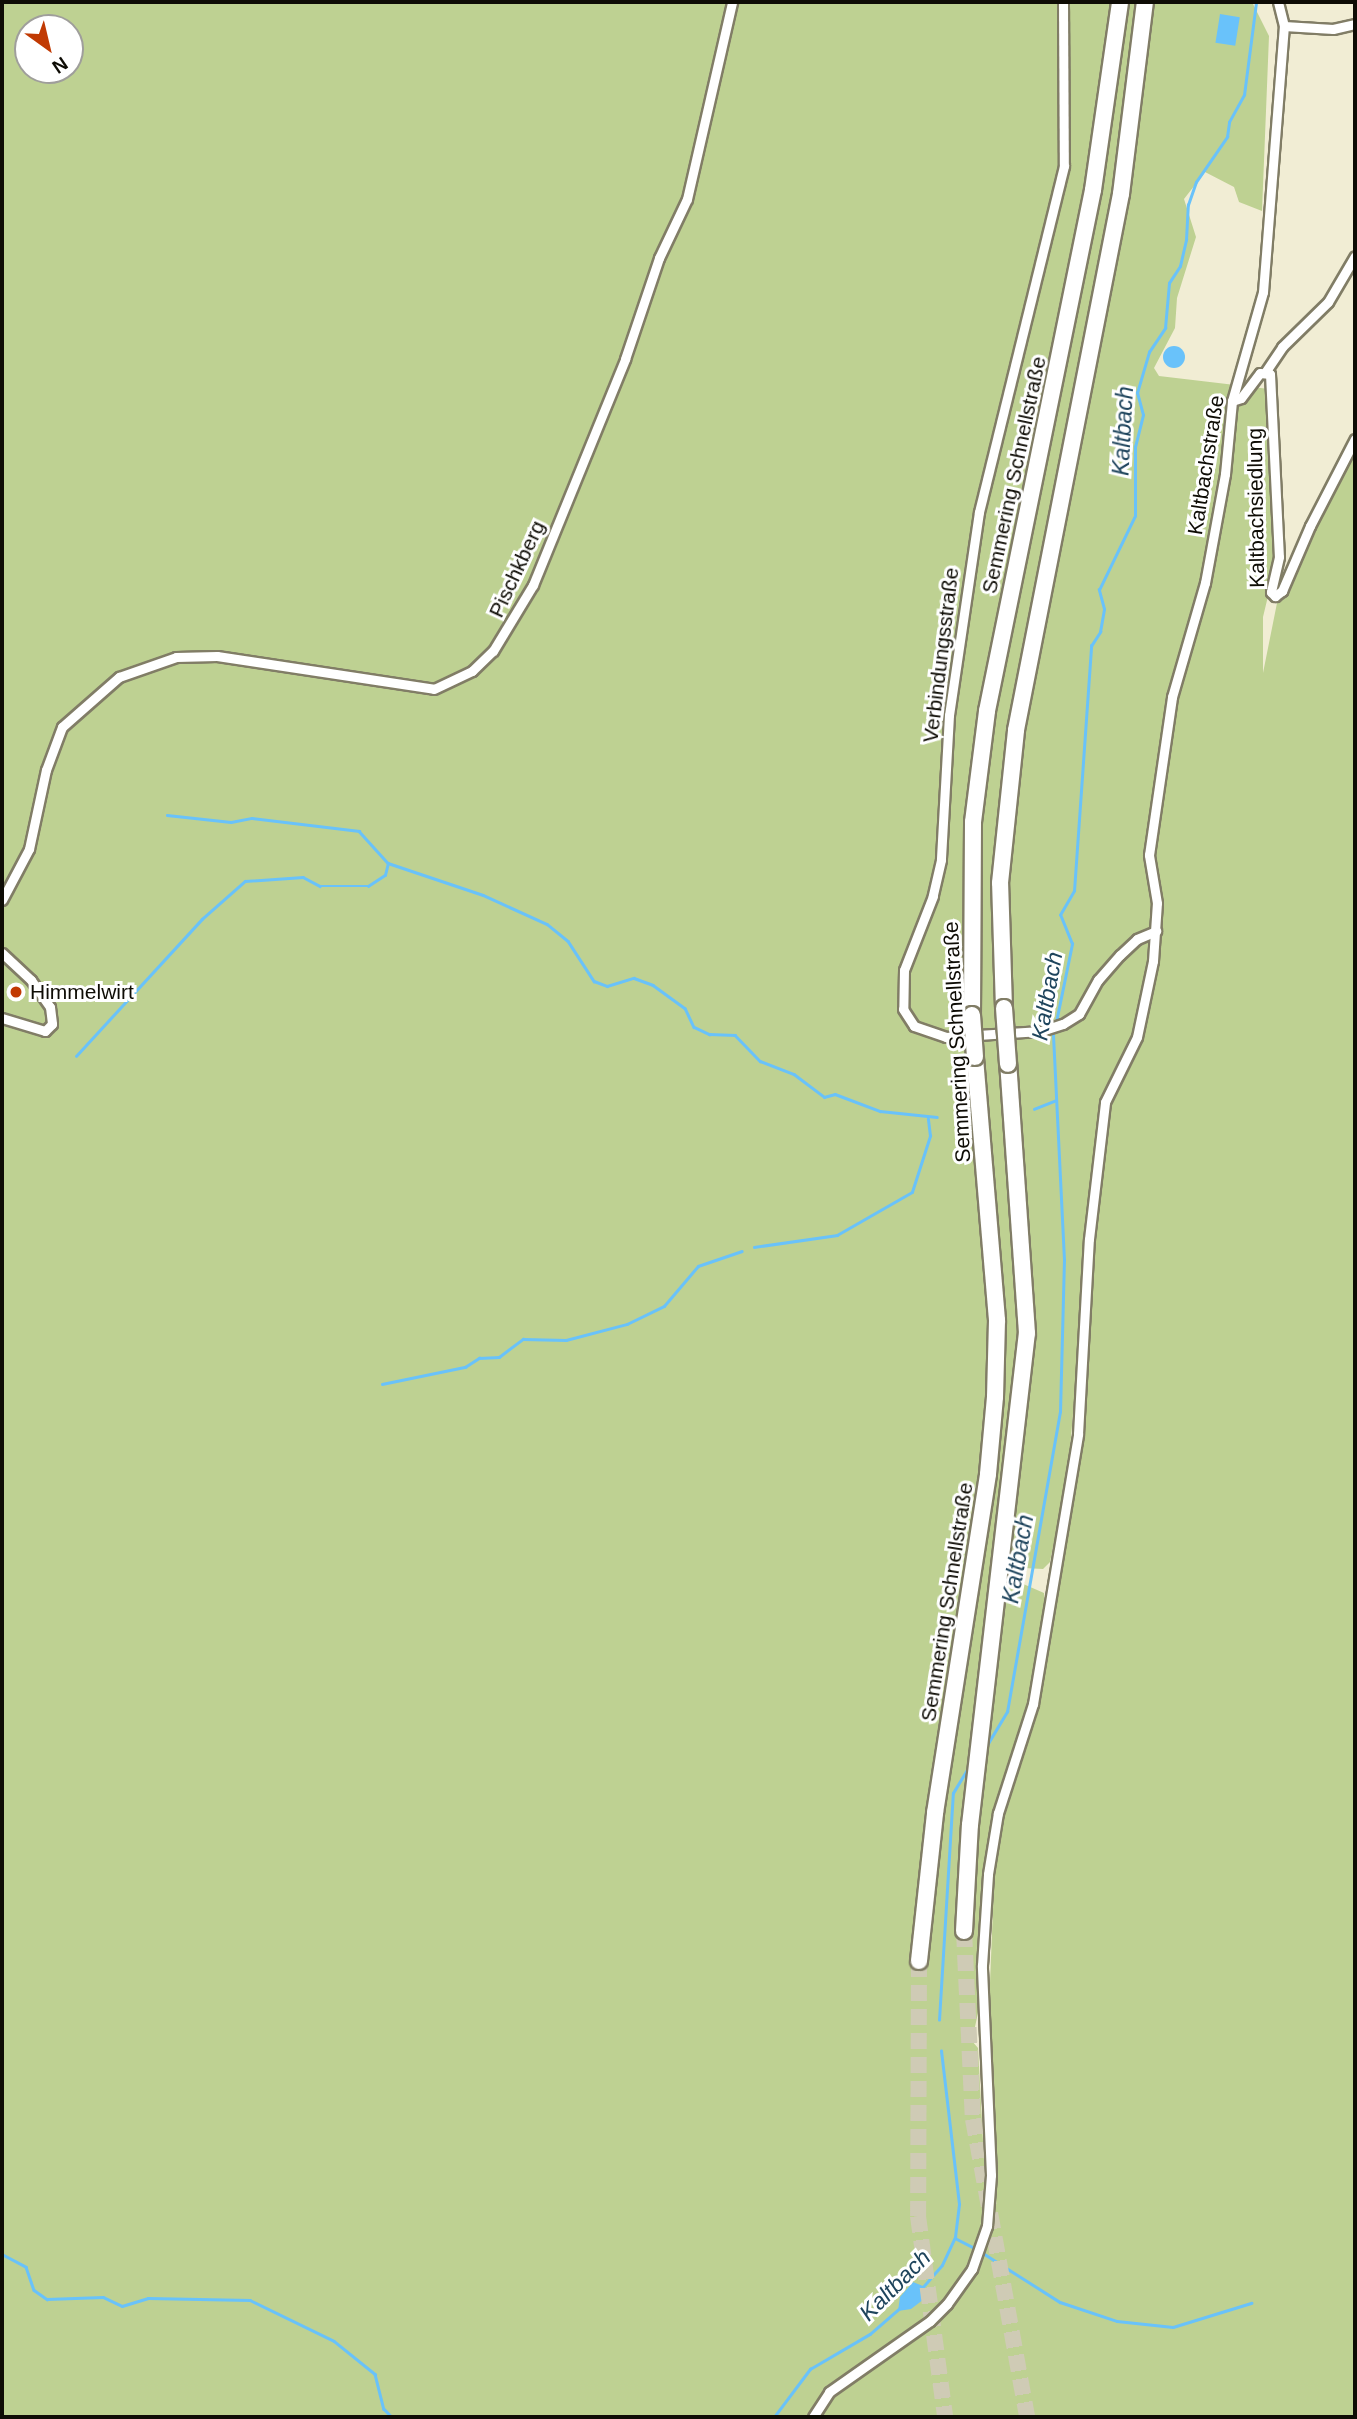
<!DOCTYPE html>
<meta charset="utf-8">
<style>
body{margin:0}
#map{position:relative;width:1357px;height:2419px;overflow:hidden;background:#f1edd4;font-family:Helvetica,sans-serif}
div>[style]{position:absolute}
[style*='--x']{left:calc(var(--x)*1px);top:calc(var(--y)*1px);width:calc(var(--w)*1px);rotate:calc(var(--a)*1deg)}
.green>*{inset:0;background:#bed192}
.water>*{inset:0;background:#69c2fa;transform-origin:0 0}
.round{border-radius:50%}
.stream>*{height:2.5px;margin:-1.25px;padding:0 1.25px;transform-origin:1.25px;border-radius:1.25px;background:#69c2fa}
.highway-tunnel>*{height:16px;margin-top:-8px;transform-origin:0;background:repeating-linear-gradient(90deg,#cfcbb5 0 16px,transparent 0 24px)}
.roads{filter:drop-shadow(2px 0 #817d66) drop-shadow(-2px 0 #817d66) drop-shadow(0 2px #817d66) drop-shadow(0 -2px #817d66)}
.street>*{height:9px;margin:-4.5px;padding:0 4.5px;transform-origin:4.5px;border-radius:4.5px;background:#fff}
.highway>*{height:16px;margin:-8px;padding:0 8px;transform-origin:8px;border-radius:8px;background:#fff}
.bridges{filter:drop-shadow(2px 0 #817d66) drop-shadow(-2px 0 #817d66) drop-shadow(0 2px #817d66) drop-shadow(0 -2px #817d66)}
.highway-bridge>*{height:16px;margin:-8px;padding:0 8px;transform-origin:8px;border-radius:8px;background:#fff}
.dots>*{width:19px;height:19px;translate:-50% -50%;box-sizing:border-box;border:4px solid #fff;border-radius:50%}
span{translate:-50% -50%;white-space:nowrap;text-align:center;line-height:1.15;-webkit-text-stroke:6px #fff;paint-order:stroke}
.street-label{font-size:21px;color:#0e0c05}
.poi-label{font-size:21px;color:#0e0c05}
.left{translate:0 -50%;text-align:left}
.water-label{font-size:23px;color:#1e445c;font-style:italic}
.frame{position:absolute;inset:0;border:4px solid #0e0c05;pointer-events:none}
.north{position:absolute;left:14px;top:14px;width:70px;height:70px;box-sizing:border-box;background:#fff;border:2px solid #9f9e9b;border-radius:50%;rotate:146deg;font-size:19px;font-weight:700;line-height:28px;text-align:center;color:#0e0c05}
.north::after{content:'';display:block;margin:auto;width:24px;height:32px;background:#c13a03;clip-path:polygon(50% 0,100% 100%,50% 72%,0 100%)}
</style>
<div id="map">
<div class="green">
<i style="clip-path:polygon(evenodd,2px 2px,1252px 2px,1269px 36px,1262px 211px,1239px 202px,1234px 187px,1205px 172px,1184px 199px,1196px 237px,1177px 298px,1175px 328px,1154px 368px,1159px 376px,1269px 389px,1267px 442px,1275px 567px,1263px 617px,1263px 673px,1277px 603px,1355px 444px,1355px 2417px,2px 2417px,2px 2px,28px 28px,70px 28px,70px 70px,28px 70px,28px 28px,2px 2px,1012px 396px,984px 500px,943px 763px,946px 699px,967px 552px,982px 483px,1012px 396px,2px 2px,1107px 1106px,1090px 1281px,1086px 1403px,1076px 1482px,1034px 1721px,1005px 1806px,995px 1859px,987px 2057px,994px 2189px,988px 2234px,978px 2048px,972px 2041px,979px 2008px,983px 1878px,999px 1795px,1026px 1716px,1045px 1608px,1044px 1593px,1021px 1583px,1024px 1568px,1043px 1569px,1050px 1562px,1068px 1472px,1099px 1111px,1107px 1106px)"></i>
</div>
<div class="water">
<i style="left:1220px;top:14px;width:20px;height:29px;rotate:9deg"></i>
<i class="round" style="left:1163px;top:346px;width:22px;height:22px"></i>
<i style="clip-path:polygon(913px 2282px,923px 2286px,928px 2296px,911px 2309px,898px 2311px,900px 2297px)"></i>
</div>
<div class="stream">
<i style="--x:167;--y:815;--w:64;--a:6.2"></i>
<i style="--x:231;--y:822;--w:21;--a:-11"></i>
<i style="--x:252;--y:818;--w:108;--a:6.9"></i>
<i style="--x:359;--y:831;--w:43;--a:47.8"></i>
<i style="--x:388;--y:863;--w:100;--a:18.6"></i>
<i style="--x:483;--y:895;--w:70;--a:24.4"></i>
<i style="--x:547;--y:924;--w:27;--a:39"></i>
<i style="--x:568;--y:941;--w:48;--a:57"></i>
<i style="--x:594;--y:981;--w:14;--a:21"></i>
<i style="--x:607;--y:986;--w:28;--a:-17"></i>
<i style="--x:634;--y:978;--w:20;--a:20"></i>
<i style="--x:653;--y:985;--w:39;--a:36"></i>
<i style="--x:685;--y:1008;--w:21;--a:65"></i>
<i style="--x:694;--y:1027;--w:17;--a:25"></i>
<i style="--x:709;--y:1034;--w:26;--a:2"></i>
<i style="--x:735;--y:1035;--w:36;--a:46"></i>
<i style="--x:760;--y:1061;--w:36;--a:21"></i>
<i style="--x:794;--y:1074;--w:38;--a:37"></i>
<i style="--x:824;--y:1097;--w:11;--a:-15"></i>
<i style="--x:835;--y:1094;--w:48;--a:20.7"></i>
<i style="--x:880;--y:1111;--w:57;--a:6"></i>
<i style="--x:1056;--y:1022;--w:80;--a:-78.4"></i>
<i style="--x:1072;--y:944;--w:31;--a:-112"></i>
<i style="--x:1060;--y:915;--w:28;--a:-60"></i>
<i style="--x:1074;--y:891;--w:246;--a:-86"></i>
<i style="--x:1091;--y:646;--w:17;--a:-57"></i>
<i style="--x:1100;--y:632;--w:23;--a:-80"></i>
<i style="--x:1104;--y:609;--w:20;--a:-105"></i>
<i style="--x:1099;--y:590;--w:82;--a:-64.1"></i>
<i style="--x:1135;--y:516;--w:69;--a:-90"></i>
<i style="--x:1135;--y:447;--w:33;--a:-76"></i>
<i style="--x:1143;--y:415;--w:23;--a:-105"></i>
<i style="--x:1137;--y:393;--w:43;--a:-73.7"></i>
<i style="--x:1149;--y:352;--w:29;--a:-56"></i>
<i style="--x:1165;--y:328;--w:45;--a:-84.9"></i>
<i style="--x:1169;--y:283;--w:20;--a:-57"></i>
<i style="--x:1180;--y:266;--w:27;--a:-77"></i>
<i style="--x:1186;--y:240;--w:35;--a:-87"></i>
<i style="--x:1188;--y:205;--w:24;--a:-71"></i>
<i style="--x:1196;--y:182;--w:55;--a:-55.4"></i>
<i style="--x:1227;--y:137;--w:15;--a:-82"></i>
<i style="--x:1229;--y:122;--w:31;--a:-61"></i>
<i style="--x:1244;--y:95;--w:94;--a:-82.6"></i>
<i style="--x:76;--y:1056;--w:186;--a:-47.4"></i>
<i style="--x:202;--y:919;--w:57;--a:-41.5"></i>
<i style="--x:245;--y:881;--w:58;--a:-3.9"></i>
<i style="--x:303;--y:877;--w:19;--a:28"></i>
<i style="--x:320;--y:886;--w:48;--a:0"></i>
<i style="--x:368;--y:886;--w:20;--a:-33"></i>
<i style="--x:385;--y:875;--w:12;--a:-76"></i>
<i style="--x:1034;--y:1109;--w:22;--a:-22"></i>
<i style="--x:754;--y:1247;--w:84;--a:-8.2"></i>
<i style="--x:837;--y:1235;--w:86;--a:-29.8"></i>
<i style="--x:912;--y:1192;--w:59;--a:-72.2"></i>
<i style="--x:930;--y:1136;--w:17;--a:-97"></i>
<i style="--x:382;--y:1384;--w:85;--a:-11.6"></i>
<i style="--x:465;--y:1367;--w:17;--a:-33"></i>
<i style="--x:479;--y:1358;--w:20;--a:-3"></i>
<i style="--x:499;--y:1357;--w:30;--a:-37"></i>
<i style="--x:523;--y:1339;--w:43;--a:1.3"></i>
<i style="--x:566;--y:1340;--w:63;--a:-14.7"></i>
<i style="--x:627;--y:1324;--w:41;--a:-25.9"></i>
<i style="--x:664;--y:1306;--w:52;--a:-49.6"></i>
<i style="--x:698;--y:1266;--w:46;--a:-18.8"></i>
<i style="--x:987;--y:1745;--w:39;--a:-59"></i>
<i style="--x:1007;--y:1712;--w:305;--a:-80"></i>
<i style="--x:1060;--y:1412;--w:152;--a:-88.5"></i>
<i style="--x:1064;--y:1260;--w:229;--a:-92.8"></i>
<i style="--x:939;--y:2020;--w:227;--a:-86.5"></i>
<i style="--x:953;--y:1793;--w:35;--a:-59"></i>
<i style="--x:955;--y:2238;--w:25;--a:27"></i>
<i style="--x:983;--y:2253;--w:91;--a:32.5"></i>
<i style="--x:1060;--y:2302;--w:60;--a:18.4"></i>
<i style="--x:1117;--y:2321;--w:56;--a:6.1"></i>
<i style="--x:1173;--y:2327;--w:82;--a:-17.1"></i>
<i style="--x:2;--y:2254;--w:27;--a:28"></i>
<i style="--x:26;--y:2267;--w:24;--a:71"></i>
<i style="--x:34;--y:2290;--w:16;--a:35"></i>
<i style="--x:47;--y:2299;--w:56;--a:-2"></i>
<i style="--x:103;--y:2297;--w:21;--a:25"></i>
<i style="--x:122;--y:2306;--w:27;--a:-17"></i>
<i style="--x:148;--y:2298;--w:102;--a:1.1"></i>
<i style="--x:250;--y:2300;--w:93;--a:26"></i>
<i style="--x:334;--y:2341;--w:53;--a:38.8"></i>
<i style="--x:375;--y:2374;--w:36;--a:76"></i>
<i style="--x:384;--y:2409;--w:11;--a:45"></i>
<i style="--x:922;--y:2288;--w:30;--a:-49"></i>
<i style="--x:942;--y:2265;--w:31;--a:-65"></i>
<i style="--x:955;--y:2237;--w:33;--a:-83"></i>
<i style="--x:959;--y:2204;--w:154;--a:-96.7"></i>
<i style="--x:774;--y:2417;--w:60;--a:-53.1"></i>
<i style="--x:810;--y:2369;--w:69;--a:-30.3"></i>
<i style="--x:870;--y:2334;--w:38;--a:-41"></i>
</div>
<div class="highway-tunnel">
<i style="--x:964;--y:1931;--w:188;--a:87.3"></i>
<i style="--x:973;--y:2119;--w:303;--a:79.7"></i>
<i style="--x:919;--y:1961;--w:255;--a:90.2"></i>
<i style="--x:918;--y:2216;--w:203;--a:82.3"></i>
</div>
<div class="roads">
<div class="street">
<i style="--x:1063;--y:2;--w:164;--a:89.7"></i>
<i style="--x:1064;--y:166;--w:356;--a:103.8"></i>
<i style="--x:979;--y:512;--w:205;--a:98.4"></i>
<i style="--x:949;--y:715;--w:145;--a:93.2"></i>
<i style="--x:941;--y:860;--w:37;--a:103"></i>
<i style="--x:933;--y:896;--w:79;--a:111.4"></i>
<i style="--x:904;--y:970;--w:39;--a:91"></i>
<i style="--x:903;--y:1009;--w:20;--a:57"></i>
<i style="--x:914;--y:1026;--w:34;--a:19"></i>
<i style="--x:946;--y:1037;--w:95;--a:-3.6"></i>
<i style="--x:1041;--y:1031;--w:23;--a:-18"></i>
<i style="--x:1063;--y:1024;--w:19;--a:-32"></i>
<i style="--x:1079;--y:1014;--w:39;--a:-61"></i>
<i style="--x:1098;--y:980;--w:33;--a:-49"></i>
<i style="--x:1120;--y:955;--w:23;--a:-43"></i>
<i style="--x:1137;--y:939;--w:21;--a:-23"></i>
<i style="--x:1284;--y:26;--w:49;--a:3.5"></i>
<i style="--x:1333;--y:29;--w:23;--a:-13"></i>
<i style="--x:1266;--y:371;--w:29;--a:-56"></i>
<i style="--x:1282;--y:347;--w:64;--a:-44.4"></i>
<i style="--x:1328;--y:302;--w:53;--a:-59.6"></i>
<i style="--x:1232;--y:401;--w:9;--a:-18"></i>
<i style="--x:1241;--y:398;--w:31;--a:-53"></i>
<i style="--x:1260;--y:373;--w:10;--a:6"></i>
<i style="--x:1270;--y:374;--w:183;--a:87.2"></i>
<i style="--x:1279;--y:557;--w:36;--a:103"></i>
<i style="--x:1271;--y:592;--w:6;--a:45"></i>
<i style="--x:1275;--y:596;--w:9;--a:-36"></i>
<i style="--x:1282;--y:591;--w:71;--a:-66.7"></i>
<i style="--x:1310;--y:526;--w:98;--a:-62.7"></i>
<i style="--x:2;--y:900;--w:58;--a:-62.1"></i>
<i style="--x:29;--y:849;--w:81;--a:-77.9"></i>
<i style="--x:46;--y:770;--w:46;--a:-69.6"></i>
<i style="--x:62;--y:727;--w:76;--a:-41.3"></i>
<i style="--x:119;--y:677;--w:60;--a:-19.3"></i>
<i style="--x:176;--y:657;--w:41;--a:-1.4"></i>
<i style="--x:217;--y:656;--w:219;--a:8.6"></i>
<i style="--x:434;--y:689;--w:42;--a:-25.3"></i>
<i style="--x:472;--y:671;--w:29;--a:-44"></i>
<i style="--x:493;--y:651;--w:77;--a:-58.8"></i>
<i style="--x:533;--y:585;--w:244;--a:-67.8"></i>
<i style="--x:625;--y:359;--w:107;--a:-71.4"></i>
<i style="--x:659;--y:258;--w:65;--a:-64.6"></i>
<i style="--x:687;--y:199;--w:202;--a:-77.1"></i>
<i style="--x:2;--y:953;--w:40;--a:43"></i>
<i style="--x:31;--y:980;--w:33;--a:55"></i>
<i style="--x:50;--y:1007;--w:17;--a:83"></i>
<i style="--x:52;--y:1024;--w:10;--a:135"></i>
<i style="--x:45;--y:1031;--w:45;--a:-163.2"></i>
<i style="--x:813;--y:2417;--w:30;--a:-57"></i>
<i style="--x:829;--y:2392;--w:123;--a:-35.1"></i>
<i style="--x:930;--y:2321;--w:24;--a:-45"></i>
<i style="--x:947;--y:2304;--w:43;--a:-54.5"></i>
<i style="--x:972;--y:2269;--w:46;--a:-70.8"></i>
<i style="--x:987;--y:2226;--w:51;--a:-85.5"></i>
<i style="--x:991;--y:2175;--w:210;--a:-92.5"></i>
<i style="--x:982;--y:1965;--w:91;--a:-86.2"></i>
<i style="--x:988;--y:1874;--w:62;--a:-80.7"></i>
<i style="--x:998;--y:1813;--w:114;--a:-72.2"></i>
<i style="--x:1033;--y:1704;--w:274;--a:-80.5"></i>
<i style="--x:1078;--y:1434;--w:195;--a:-86.8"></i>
<i style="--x:1089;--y:1239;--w:138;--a:-83.3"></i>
<i style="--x:1105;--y:1102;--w:72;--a:-63.8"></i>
<i style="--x:1137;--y:1037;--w:78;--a:-78.1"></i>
<i style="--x:1153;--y:961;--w:58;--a:-86.1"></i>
<i style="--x:1157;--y:903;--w:49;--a:-99.5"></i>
<i style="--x:1149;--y:855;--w:160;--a:-81.7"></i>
<i style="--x:1172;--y:697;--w:119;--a:-73.9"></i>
<i style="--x:1205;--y:583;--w:111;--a:-79.6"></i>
<i style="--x:1225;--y:474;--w:73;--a:-84.5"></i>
<i style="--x:1232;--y:401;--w:113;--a:-74.1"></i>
<i style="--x:1263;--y:292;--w:267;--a:-85.5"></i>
<i style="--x:1284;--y:26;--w:25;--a:-104"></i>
</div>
<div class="highway">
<i style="--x:1004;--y:1008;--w:125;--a:-91.8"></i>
<i style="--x:1000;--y:883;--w:154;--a:-84"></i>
<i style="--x:1016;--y:730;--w:546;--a:-78.92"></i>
<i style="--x:1121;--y:194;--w:193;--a:-82.9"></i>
<i style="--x:972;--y:1015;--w:193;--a:-89.7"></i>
<i style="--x:973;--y:822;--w:112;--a:-82.8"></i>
<i style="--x:987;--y:711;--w:532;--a:-78.5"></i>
<i style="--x:1093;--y:190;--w:190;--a:-81.8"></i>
<i style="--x:964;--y:1931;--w:106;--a:-86.8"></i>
<i style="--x:970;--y:1825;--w:495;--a:-83.4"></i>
<i style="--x:1027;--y:1333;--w:270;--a:-94"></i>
<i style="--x:919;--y:1961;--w:149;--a:-83.8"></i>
<i style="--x:935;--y:1813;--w:343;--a:-81.1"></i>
<i style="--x:988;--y:1474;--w:77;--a:-84.8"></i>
<i style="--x:995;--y:1397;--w:77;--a:-88.5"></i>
<i style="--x:997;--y:1320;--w:264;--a:-94.8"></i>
</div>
</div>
<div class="bridges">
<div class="highway-bridge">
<i style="--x:1004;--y:1008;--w:56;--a:85.9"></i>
<i style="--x:972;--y:1015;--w:42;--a:85.9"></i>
</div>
</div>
<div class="dots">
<i style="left:16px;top:992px;background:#c13a03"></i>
</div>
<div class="street-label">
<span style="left:1206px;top:465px;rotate:-81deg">Kaltbachstraße</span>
<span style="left:1014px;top:475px;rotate:-78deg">Semmering Schnellstraße</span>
<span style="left:1256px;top:508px;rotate:-91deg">Kaltbachsiedlung</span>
<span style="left:517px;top:569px;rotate:-65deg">Pischkberg</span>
<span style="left:941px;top:655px;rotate:-83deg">Verbindungsstraße</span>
<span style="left:957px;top:1042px;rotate:-93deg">Semmering Schnellstraße</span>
<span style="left:947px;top:1602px;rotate:-81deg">Semmering Schnellstraße</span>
</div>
<div class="poi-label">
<span class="left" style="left:30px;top:992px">Himmelwirt</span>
</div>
<div class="water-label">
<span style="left:1123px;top:431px;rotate:-87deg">Kaltbach</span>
<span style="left:1047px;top:996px;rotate:-80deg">Kaltbach</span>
<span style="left:1018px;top:1559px;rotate:-80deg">Kaltbach</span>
<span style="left:895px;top:2285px;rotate:-45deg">Kaltbach</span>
</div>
<div class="frame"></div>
<div class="north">N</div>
</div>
